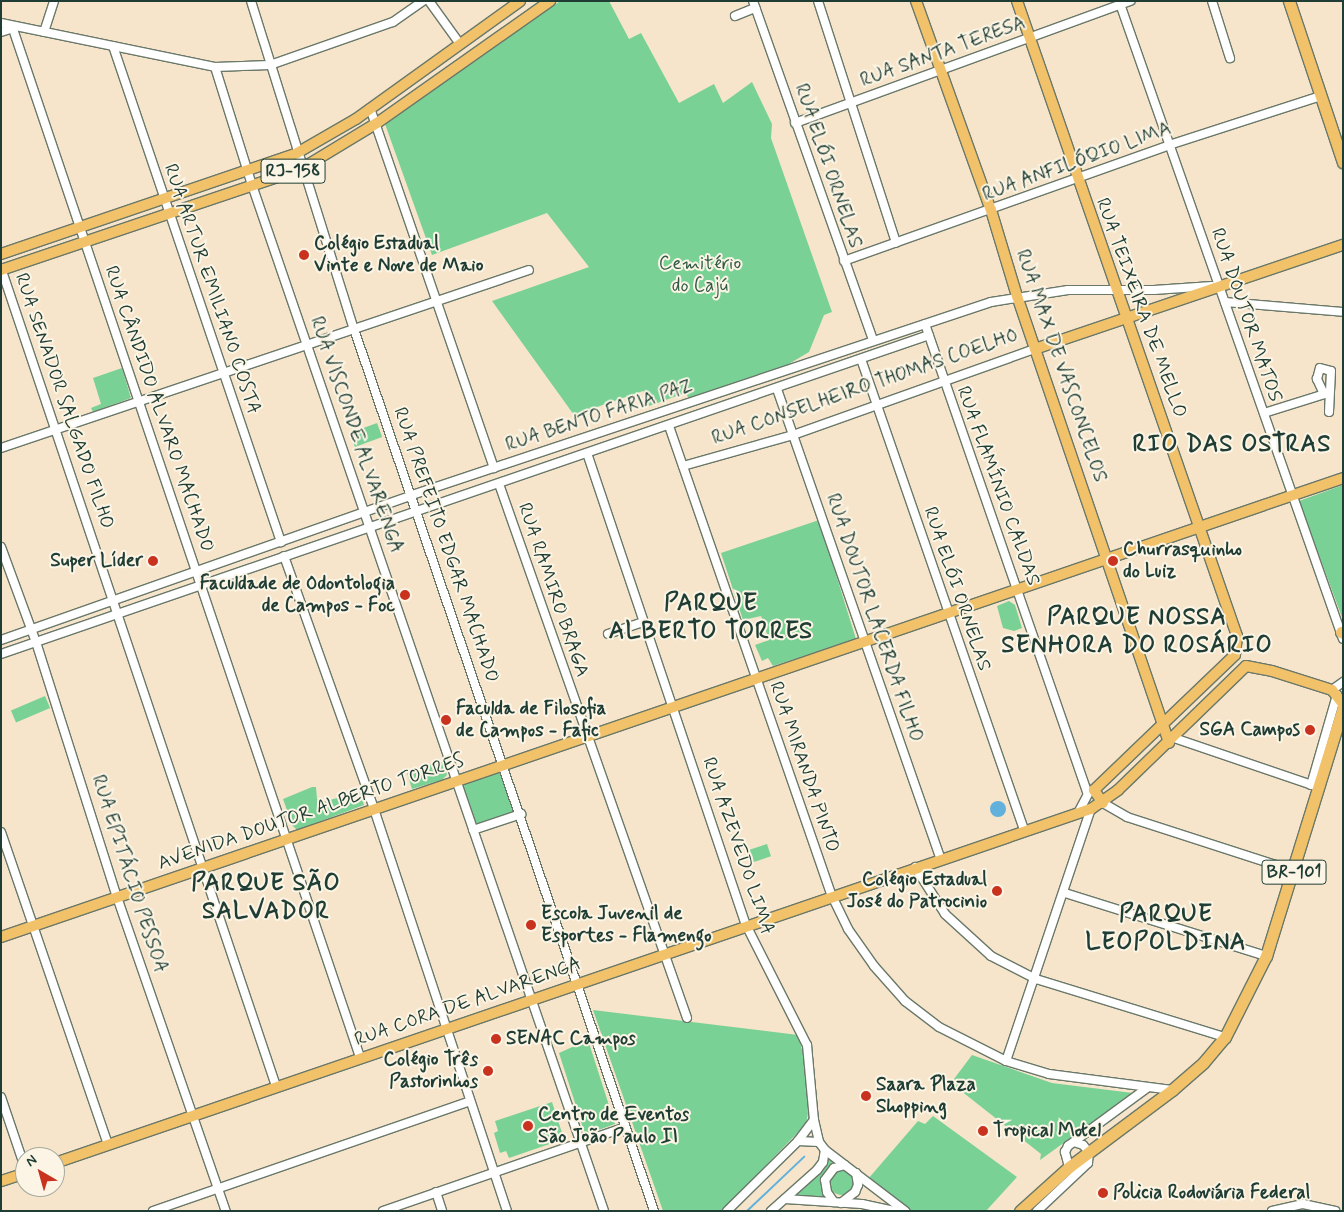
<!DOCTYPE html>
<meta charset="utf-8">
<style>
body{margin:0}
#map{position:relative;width:1344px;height:1212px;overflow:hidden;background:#f6e5cb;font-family:Mynerve,sans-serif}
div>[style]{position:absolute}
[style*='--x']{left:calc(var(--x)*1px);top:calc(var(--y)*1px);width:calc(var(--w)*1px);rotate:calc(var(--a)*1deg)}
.green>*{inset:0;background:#7ad196;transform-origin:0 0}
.round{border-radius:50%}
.water>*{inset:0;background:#61b1dc}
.stream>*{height:2px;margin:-1px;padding:0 1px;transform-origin:1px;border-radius:1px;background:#61b1dc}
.roads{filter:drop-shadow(1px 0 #6a7869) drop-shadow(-1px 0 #6a7869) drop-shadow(0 1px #6a7869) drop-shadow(0 -1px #6a7869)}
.minor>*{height:8px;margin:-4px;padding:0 4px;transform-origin:4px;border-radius:4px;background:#fff}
.major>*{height:10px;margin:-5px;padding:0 5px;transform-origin:5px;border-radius:5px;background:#f2c26a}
.highway>*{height:11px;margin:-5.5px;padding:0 5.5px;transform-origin:5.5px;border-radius:5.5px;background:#f2c26a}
.dots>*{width:14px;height:14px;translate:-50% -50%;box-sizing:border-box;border:2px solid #fcf5e5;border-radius:50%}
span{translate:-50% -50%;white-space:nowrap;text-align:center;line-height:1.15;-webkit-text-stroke:4px #fcf5e5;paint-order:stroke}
.shield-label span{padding:1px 4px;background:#fcf5e5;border:1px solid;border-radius:4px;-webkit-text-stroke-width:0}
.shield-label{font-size:18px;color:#1f3d34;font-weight:700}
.street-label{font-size:19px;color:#1f3d34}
.poi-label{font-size:19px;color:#1f3d34;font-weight:700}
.left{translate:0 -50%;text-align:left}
.right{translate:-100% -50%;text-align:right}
.park-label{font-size:19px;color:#315b48}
.district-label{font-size:24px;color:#1f3d34;font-weight:700;letter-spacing:1px}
.frame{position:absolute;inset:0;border:2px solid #1f3d34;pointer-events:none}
.north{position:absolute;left:15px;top:1147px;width:50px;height:50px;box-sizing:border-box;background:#fcf5e5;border:1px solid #a4ab9e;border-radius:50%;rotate:322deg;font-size:14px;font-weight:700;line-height:20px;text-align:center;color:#1f3d34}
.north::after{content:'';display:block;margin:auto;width:18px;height:22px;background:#c8321e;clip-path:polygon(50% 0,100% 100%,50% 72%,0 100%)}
</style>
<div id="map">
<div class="green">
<i style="clip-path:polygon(560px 1px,609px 1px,629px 39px,641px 33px,679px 103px,714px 84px,723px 103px,752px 82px,772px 124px,771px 138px,832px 312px,824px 315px,809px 352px,787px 365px,689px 398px,685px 393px,649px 406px,643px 391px,574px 415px,492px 301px,589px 267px,547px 213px,432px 255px,385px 124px)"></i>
<i style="clip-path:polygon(122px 368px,131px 398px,93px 412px,91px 408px,101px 404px,93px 378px)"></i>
<i style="left:377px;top:423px;width:15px;height:29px;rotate:70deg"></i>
<i style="clip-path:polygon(1343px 485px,1343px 620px,1299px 501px)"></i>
<i style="clip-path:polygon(819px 520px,856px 639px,773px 666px,768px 658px,762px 661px,755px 645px,769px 640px,761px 616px,743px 620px,721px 553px)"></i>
<i style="clip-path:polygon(1009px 601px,1015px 605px,1022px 628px,1014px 631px,1003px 628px,997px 606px)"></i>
<i style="left:45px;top:696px;width:13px;height:37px;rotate:67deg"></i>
<i style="clip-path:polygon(443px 760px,447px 775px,442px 780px,412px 789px,407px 773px)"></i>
<i style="left:502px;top:767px;width:49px;height:44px;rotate:71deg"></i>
<i style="clip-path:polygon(312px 787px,316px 787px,317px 799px,322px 802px,360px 792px,364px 805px,297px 830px,292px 825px,283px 799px)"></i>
<i style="left:767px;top:844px;width:13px;height:20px;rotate:72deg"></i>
<i style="clip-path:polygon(593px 1010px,798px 1035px,806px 1064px,808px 1113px,806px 1124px,722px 1211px,663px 1211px)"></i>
<i style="clip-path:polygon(588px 1040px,615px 1124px,590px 1133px,584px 1131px,559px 1053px)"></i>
<i style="clip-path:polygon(972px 1055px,1052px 1083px,1133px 1093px,1040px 1160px,1041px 1154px,951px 1083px)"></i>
<i style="clip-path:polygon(552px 1102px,564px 1139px,509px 1158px,506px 1151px,500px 1153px,494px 1133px,498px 1131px,495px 1121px)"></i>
<i style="clip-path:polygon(933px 1116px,1017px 1177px,986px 1211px,911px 1211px,868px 1179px,918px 1121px,925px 1124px)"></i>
<i style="clip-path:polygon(829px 1156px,837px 1163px,830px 1166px,822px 1177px,821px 1185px,826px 1199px,793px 1197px,825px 1167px)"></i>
<i class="round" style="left:829px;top:1169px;width:26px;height:26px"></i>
</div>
<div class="water">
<i class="round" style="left:990px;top:801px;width:16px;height:16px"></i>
</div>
<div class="stream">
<i style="--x:747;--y:1211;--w:79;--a:-43.5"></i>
</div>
<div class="roads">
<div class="minor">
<i style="--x:251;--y:1;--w:344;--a:72.6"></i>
<i style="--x:354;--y:329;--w:932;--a:71.21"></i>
<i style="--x:429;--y:1;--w:53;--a:54.2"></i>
<i style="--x:753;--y:1;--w:360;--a:70.5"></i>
<i style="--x:818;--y:1;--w:254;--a:72.1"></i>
<i style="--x:1119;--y:1;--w:676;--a:70.65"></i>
<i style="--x:1212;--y:1;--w:60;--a:72.5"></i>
<i style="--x:735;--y:16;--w:22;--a:-22"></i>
<i style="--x:1;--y:23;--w:218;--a:11.6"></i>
<i style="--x:215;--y:67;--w:55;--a:-2.1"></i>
<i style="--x:270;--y:65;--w:130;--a:-19.3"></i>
<i style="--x:393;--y:22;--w:37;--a:-35"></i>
<i style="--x:12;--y:26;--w:1088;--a:71.35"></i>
<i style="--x:1;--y:32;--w:13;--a:-18"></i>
<i style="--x:44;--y:32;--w:33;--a:-72"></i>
<i style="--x:113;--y:46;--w:524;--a:71.29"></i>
<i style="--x:215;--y:67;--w:124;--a:72.6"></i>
<i style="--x:252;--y:185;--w:1085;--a:71.06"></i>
<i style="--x:370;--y:108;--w:381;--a:71"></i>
<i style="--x:795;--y:123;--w:357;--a:-20"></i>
<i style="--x:844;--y:261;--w:345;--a:-19.6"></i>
<i style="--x:1169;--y:145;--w:160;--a:-17.9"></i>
<i style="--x:1;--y:268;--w:863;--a:71.42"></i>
<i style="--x:1225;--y:302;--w:118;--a:4.8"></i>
<i style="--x:925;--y:324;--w:497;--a:70.9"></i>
<i style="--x:861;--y:359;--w:497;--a:70.9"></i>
<i style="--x:777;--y:389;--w:497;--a:70.8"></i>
<i style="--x:1324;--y:394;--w:17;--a:-115"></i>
<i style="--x:1317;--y:379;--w:11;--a:-75"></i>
<i style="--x:1320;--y:368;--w:11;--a:15"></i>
<i style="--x:1331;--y:371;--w:41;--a:92.8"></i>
<i style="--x:1264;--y:413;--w:67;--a:-17.4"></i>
<i style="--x:669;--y:426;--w:497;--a:70.9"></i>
<i style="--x:832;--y:896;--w:37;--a:64"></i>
<i style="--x:848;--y:929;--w:45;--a:54.9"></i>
<i style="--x:874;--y:966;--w:47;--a:48.5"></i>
<i style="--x:905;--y:1001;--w:43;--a:37.4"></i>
<i style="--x:939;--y:1027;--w:75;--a:26.9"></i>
<i style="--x:1006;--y:1061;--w:45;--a:16.8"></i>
<i style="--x:1049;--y:1074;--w:124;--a:7.4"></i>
<i style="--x:1;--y:448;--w:557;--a:-18.63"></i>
<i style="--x:587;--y:453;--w:498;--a:71.4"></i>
<i style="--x:746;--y:925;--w:135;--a:63.1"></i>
<i style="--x:807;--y:1045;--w:75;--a:84.7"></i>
<i style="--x:814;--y:1120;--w:23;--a:77"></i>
<i style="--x:819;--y:1142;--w:10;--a:53"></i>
<i style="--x:825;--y:1150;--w:101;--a:37.3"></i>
<i style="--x:683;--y:466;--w:114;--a:-15.7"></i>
<i style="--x:793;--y:435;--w:257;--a:-19.6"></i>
<i style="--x:499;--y:484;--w:566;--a:70.6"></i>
<i style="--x:1;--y:547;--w:101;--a:69.8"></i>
<i style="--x:36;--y:642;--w:268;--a:72.4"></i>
<i style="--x:117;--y:897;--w:332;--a:70.9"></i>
<i style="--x:284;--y:556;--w:269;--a:70.4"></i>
<i style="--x:374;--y:809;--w:423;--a:71.7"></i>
<i style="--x:608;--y:634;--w:37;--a:-19"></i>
<i style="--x:1;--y:640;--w:436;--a:-19.4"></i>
<i style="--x:412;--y:495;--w:610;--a:-18.43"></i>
<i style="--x:991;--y:302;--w:78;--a:-8.9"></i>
<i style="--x:1068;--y:290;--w:86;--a:0"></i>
<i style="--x:1154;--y:290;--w:58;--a:-3.9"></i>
<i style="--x:1;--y:654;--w:981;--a:-18.97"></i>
<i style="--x:1332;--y:690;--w:14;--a:-36"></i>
<i style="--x:1174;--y:738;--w:152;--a:18.8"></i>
<i style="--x:1311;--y:785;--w:94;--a:-73.9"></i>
<i style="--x:1103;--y:803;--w:28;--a:30"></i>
<i style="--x:1127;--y:817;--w:176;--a:17.9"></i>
<i style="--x:1078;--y:813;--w:21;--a:-62"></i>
<i style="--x:473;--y:830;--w:51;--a:-18.4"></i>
<i style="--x:1;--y:832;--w:331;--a:71.1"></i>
<i style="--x:915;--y:867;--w:56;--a:57.4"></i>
<i style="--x:945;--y:914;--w:62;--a:42.4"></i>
<i style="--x:991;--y:956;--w:51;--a:27.1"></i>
<i style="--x:1036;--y:979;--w:198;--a:17.1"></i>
<i style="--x:1065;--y:893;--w:211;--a:17.4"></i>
<i style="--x:1006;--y:1061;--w:266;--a:-71.4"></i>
<i style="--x:1;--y:1097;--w:75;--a:71.3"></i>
<i style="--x:798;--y:1141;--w:21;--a:3"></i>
<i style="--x:1069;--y:1167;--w:16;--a:-105"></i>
<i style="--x:1065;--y:1152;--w:7;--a:-63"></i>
<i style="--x:1068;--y:1146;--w:98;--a:-36.3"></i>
<i style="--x:436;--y:1192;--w:20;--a:72"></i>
<i style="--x:785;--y:1199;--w:77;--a:3.7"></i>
<i style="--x:862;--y:1204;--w:33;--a:12"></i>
<i style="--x:834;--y:1202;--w:12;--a:-125"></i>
<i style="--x:827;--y:1192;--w:12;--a:-99"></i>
<i style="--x:825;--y:1180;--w:15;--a:-53"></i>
<i style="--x:834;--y:1168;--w:11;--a:-15"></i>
<i style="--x:841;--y:1203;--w:18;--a:-38"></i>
<i style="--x:855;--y:1192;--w:8;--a:-67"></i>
<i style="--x:858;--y:1185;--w:12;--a:-99"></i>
<i style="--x:153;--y:1211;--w:333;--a:-19.1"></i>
<i style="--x:383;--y:1211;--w:256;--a:-19.1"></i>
<i style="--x:727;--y:1211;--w:100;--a:-44.6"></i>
<i style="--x:798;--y:1141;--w:26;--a:-53"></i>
<i style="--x:771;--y:1211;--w:62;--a:-41.7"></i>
<i style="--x:817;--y:1170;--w:10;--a:-53"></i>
<i style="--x:823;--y:1162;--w:12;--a:-81"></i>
<i style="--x:1037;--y:1211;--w:70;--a:-43.3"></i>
<i style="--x:1088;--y:1163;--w:11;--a:-85"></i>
<i style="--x:1089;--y:1152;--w:9;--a:-131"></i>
<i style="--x:1083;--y:1145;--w:9;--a:-162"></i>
<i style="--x:1272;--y:1211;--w:32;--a:-13"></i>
<i style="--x:1303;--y:1204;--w:33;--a:12"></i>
</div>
<div class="major">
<i style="--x:916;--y:1;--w:222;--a:70.3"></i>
<i style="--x:991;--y:210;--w:90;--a:73.2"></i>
<i style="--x:1017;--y:296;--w:472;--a:71.2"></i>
<i style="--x:1017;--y:1;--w:672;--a:70.89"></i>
<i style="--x:1237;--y:636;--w:19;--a:96"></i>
<i style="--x:1;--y:254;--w:313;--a:-18.8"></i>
<i style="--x:297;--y:153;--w:68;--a:-30"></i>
<i style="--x:356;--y:119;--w:202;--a:-35.7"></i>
<i style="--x:1;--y:270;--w:317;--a:-18.6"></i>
<i style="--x:301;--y:169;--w:89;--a:-31.2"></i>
<i style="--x:377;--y:123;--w:212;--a:-35.2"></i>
<i style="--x:1035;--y:349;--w:325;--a:-18.7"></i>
<i style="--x:1246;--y:666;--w:26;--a:11"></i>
<i style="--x:1272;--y:671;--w:63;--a:17.6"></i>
<i style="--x:1332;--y:690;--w:18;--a:52"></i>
<i style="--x:1103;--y:803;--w:16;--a:-125"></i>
<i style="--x:1094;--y:790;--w:195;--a:-43.8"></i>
<i style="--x:1;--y:937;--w:1418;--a:-18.88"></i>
<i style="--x:55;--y:1163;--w:1095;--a:-18.87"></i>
<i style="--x:1091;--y:809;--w:33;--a:-35"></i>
<i style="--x:1118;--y:790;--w:178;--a:-44.1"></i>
<i style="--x:1;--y:1181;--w:25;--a:-18"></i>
</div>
<div class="highway">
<i style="--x:1289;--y:1;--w:170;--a:71.5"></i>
<i style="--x:1341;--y:632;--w:2;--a:27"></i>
<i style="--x:1020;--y:1211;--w:66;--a:-41.9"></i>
<i style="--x:1069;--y:1167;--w:129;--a:-36.8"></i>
<i style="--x:1172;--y:1090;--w:41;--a:-41.1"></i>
<i style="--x:1203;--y:1063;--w:34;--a:-50"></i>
<i style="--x:1225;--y:1037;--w:91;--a:-63.2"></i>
<i style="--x:1266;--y:956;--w:261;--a:-72.8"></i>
</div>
</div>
<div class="dots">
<i style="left:304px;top:255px;background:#c8321e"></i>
<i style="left:153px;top:561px;background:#c8321e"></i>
<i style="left:1113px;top:561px;background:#c8321e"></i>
<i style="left:405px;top:595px;background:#c8321e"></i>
<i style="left:446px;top:720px;background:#c8321e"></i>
<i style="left:1310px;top:730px;background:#c8321e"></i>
<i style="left:997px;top:891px;background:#c8321e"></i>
<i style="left:531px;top:925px;background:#c8321e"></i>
<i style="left:496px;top:1039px;background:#c8321e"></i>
<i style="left:488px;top:1071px;background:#c8321e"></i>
<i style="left:866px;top:1096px;background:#c8321e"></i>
<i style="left:528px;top:1126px;background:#c8321e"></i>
<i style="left:983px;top:1131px;background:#c8321e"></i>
<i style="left:1103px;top:1193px;background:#c8321e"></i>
</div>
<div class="shield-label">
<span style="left:293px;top:171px">RJ-158</span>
<span style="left:1294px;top:872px">BR-101</span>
</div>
<div class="street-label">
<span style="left:943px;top:52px;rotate:-20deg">RUA SANTA TERESA</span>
<span style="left:1077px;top:162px;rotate:-20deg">RUA ANFILÓQIO LIMA</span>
<span style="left:828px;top:166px;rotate:71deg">RUA ELÓI ORNELAS</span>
<span style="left:212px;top:289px;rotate:71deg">RUA ARTUR EMILIANO COSTA</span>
<span style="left:1141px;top:308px;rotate:70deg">RUA TEIXEIRA DE MELLO</span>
<span style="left:1246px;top:315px;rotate:71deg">RUA DOUTOR MATOS</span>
<span style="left:1061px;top:366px;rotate:71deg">RUA MAX DE VASCONCELOS</span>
<span style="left:865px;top:387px;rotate:-19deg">RUA CONSELHEIRO THOMAS COELHO</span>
<span style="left:64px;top:401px;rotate:71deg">RUA SENADOR SALGADO FILHO</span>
<span style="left:159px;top:409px;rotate:71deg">RUA CÂNDIDO ALVARO MACHADO</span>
<span style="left:599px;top:416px;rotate:-18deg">RUA BENTO FARIA PAZ</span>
<span style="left:356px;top:435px;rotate:71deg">RUA VISCONDE ALVARENGA</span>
<span style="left:998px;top:486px;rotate:70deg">RUA FLAMÍNIO CALDAS</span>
<span style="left:446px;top:545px;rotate:71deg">RUA PREFEITO EDGAR MACHADO</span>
<span style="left:957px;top:589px;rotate:71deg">RUA ELÓI ORNELAS</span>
<span style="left:553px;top:590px;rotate:71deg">RUA RAMIRO BRAGA</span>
<span style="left:874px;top:618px;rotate:71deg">RUA DOUTOR LACERDA FILHO</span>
<span style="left:804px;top:767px;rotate:71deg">RUA MIRANDA PINTO</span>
<span style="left:311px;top:812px;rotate:-19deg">AVENIDA DOUTOR ALBERTO TORRES</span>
<span style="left:738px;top:846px;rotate:71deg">RUA AZEVEDO LIMA</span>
<span style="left:129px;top:874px;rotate:72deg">RUA EPITÁCIO PESSOA</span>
<span style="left:468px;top:1002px;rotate:-19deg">RUA CORA DE ALVARENGA</span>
</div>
<div class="poi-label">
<span class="left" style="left:314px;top:255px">Colégio Estadual<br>Vinte e Nove de Maio</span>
<span class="left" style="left:1123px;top:561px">Churrasquinho<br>do Luiz</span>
<span class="right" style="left:143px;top:561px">Super Líder</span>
<span class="right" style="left:395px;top:595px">Faculdade de Odontologia<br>de Campos - Foc</span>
<span class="left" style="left:456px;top:720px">Faculda de Filosofia<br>de Campos - Fafic</span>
<span class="right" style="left:1300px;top:730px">SGA Campos</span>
<span class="right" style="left:987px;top:891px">Colégio Estadual<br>José do Patrocinio</span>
<span class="left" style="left:541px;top:925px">Escola Juvenil de<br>Esportes - Flamengo</span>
<span class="left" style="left:506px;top:1039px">SENAC Campos</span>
<span class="right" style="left:478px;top:1071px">Colégio Três<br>Pastorinhos</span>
<span class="left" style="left:876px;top:1096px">Saara Plaza<br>Shopping</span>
<span class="left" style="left:538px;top:1126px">Centro de Eventos<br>São João Paulo II</span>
<span class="left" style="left:993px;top:1131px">Tropical Motel</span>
<span class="left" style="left:1113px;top:1193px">Policia Rodoviária Federal</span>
</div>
<div class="park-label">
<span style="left:700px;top:275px">Cemitério<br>do Cajú</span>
</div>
<div class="district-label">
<span style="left:1232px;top:445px">RIO DAS OSTRAS</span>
<span style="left:711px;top:618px">PARQUE<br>ALBERTO TORRES</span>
<span style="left:1137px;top:632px">PARQUE NOSSA<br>SENHORA DO ROSÁRIO</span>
<span style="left:266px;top:898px">PARQUE SÃO<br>SALVADOR</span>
<span style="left:1166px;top:929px">PARQUE<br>LEOPOLDINA</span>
</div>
<div class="frame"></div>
<div class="north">N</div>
</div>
